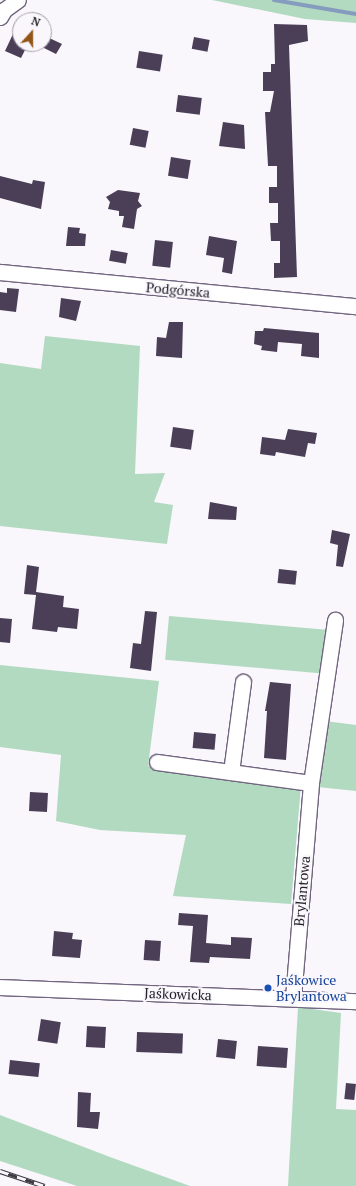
<!DOCTYPE html>
<meta charset="utf-8">
<style>
body{margin:0}
#map{position:relative;width:356px;height:1186px;overflow:hidden;background:#f9f6fc;font-family:"PT Serif",serif}
div>[style]{position:absolute}
[style*='--x']{left:calc(var(--x)*1px);top:calc(var(--y)*1px);width:calc(var(--w)*1px);rotate:calc(var(--a)*1deg)}
.green>*{inset:0;background:#b1dac0;transform-origin:0 0}
.stream>*{height:4px;margin:-2px;padding:0 2px;transform-origin:2px;border-radius:2px;background:#869cbf}
.building>*{inset:0;background:#4a3f57;transform-origin:0 0}
.roads{filter:drop-shadow(1px 0 #71657f) drop-shadow(-1px 0 #71657f) drop-shadow(0 1px #71657f) drop-shadow(0 -1px #71657f)}
.minor>*{height:15px;margin:-7.5px;padding:0 7.5px;transform-origin:7.5px;border-radius:7.5px;background:#fff}
.rail>*{height:4.5px;margin-top:-2.25px;transform-origin:0;background:repeating-linear-gradient(90deg,#f9f6fc 0 9px,#3f3b45 0 18px);box-sizing:border-box;border-block:1px solid #3f3b45}
.dots>*{width:11px;height:11px;translate:-50% -50%;box-sizing:border-box;border:2px solid #f9f6fc;border-radius:50%}
span{translate:-50% -50%;white-space:nowrap;text-align:center;line-height:1.15;-webkit-text-stroke:4px #f9f6fc;paint-order:stroke}
.street-label{font-size:14px;color:#24202a}
.transit-label{font-size:14px;color:#164399}
.left{translate:0 -50%;text-align:left}
.north{position:absolute;left:12px;top:12px;width:40px;height:40px;box-sizing:border-box;background:#f9f6fc;border:1px solid #a4a0a8;border-radius:50%;rotate:21deg;font-size:11px;font-weight:700;line-height:16px;text-align:center;color:#24202a}
.north::after{content:'';display:block;margin:auto;width:14px;height:18px;background:#935618;clip-path:polygon(50% 0,100% 100%,50% 72%,0 100%)}
</style>
<div id="map">
<div class="green">
<i style="clip-path:polygon(212px 0,356px 0,356px 23px,305px 19px)"></i>
<i style="clip-path:polygon(45px 336px,140px 346px,135px 474px,165px 473px,154px 502px,173px 505px,167px 544px,0 526px,0 363px,41px 369px)"></i>
<i style="left:169px;top:616px;width:161px;height:44px;rotate:5deg"></i>
<i style="clip-path:polygon(0 665px,159px 681px,148px 766px,301px 785px,291px 904px,173px 896px,186px 835px,100px 830px,56px 821px,61px 755px,0 747px)"></i>
<i style="clip-path:polygon(325px 721px,356px 725px,356px 791px,318px 787px)"></i>
<i style="clip-path:polygon(298px 1007px,341px 1013px,336px 1109px,356px 1110px,356px 1186px,288px 1186px)"></i>
<i style="clip-path:polygon(0 1115px,110px 1157px,190px 1186px,77px 1186px,0 1161px)"></i>
</div>
<div class="stream">
<i style="--x:274;--y:0;--w:83;--a:9.7"></i>
</div>
<div class="building">
<i style="clip-path:polygon(20px 19px,20px 44px,28px 44px,21px 58px,5px 51px)"></i>
<i style="clip-path:polygon(274px 24px,307px 25px,308px 41px,289px 45px,297px 277px,274px 278px,274px 263px,280px 263px,280px 241px,271px 241px,270px 223px,278px 223px,278px 203px,269px 203px,269px 187px,277px 187px,277px 166px,268px 166px,265px 112px,270px 112px,274px 91px,263px 91px,263px 72px,271px 72px,271px 64px,275px 64px)"></i>
<i style="clip-path:polygon(45px 36px,62px 44px,56px 54px,40px 46px,44px 44px)"></i>
<i style="left:194px;top:37px;width:16px;height:12px;rotate:11deg"></i>
<i style="left:139px;top:51px;width:24px;height:17px;rotate:9deg"></i>
<i style="left:178px;top:95px;width:24px;height:17px;rotate:7deg"></i>
<i style="clip-path:polygon(223px 122px,244px 125px,245px 149px,219px 146px)"></i>
<i style="left:133px;top:128px;width:16px;height:17px;rotate:11deg"></i>
<i style="left:171px;top:157px;width:20px;height:19px;rotate:9deg"></i>
<i style="clip-path:polygon(0 176px,32px 184px,33px 180px,45px 182px,41px 209px,0 198px)"></i>
<i style="clip-path:polygon(118px 190px,140px 193px,138px 201px,142px 206px,137px 209px,134px 229px,122px 227px,124px 216px,119px 216px,119px 211px,108px 209px,110px 202px,106px 197px)"></i>
<i style="clip-path:polygon(68px 227px,80px 228px,79px 233px,86px 234px,85px 246px,66px 246px)"></i>
<i style="clip-path:polygon(209px 236px,237px 241px,232px 274px,222px 272px,224px 258px,206px 255px)"></i>
<i style="left:155px;top:240px;width:18px;height:26px;rotate:6deg"></i>
<i style="left:111px;top:250px;width:17px;height:11px;rotate:10deg"></i>
<i style="clip-path:polygon(7px 288px,19px 289px,16px 312px,0 310px,0 292px,7px 293px)"></i>
<i style="clip-path:polygon(61px 298px,81px 301px,76px 321px,59px 317px)"></i>
<i style="clip-path:polygon(169px 322px,183px 322px,182px 358px,156px 356px,157px 337px,166px 338px)"></i>
<i style="clip-path:polygon(264px 328px,319px 333px,319px 358px,301px 356px,302px 344px,278px 342px,277px 352px,261px 350px,262px 346px,254px 344px,255px 331px,263px 331px)"></i>
<i style="left:173px;top:427px;width:21px;height:20px;rotate:8deg"></i>
<i style="clip-path:polygon(288px 429px,317px 433px,315px 444px,308px 443px,305px 457px,276px 452px,275px 456px,260px 454px,262px 437px,285px 440px)"></i>
<i style="clip-path:polygon(210px 502px,237px 507px,236px 520px,208px 519px)"></i>
<i style="clip-path:polygon(332px 530px,350px 534px,343px 567px,336px 566px,338px 545px,330px 543px)"></i>
<i style="clip-path:polygon(27px 565px,39px 567px,36px 592px,64px 596px,63px 607px,79px 609px,77px 629px,58px 627px,57px 632px,32px 629px,36px 595px,24px 594px)"></i>
<i style="left:279px;top:569px;width:18px;height:14px;rotate:6deg"></i>
<i style="clip-path:polygon(145px 611px,157px 612px,151px 671px,130px 668px,133px 643px,141px 644px)"></i>
<i style="clip-path:polygon(0 618px,12px 619px,10px 643px,0 642px)"></i>
<i style="clip-path:polygon(270px 682px,291px 684px,286px 760px,264px 758px,267px 711px,265px 711px)"></i>
<i style="left:194px;top:732px;width:22px;height:16px;rotate:5deg"></i>
<i style="left:30px;top:792px;width:18px;height:19px;rotate:3deg"></i>
<i style="clip-path:polygon(179px 913px,208px 915px,206px 943px,231px 945px,231px 937px,252px 938px,250px 959px,210px 957px,209px 963px,190px 962px,193px 926px,178px 925px)"></i>
<i style="clip-path:polygon(54px 931px,73px 933px,72px 939px,82px 940px,80px 958px,52px 956px)"></i>
<i style="left:145px;top:940px;width:16px;height:20px;rotate:4deg"></i>
<i style="left:41px;top:1019px;width:20px;height:22px;rotate:9deg"></i>
<i style="left:87px;top:1026px;width:19px;height:21px;rotate:3deg"></i>
<i style="left:137px;top:1032px;width:46px;height:20px;rotate:2deg"></i>
<i style="left:218px;top:1039px;width:19px;height:18px;rotate:6deg"></i>
<i style="left:258px;top:1046px;width:30px;height:20px;rotate:4deg"></i>
<i style="left:10px;top:1060px;width:30px;height:14px;rotate:6deg"></i>
<i style="left:346px;top:1083px;width:10px;height:16px;rotate:6deg"></i>
<i style="clip-path:polygon(78px 1092px,91px 1093px,90px 1112px,100px 1112px,98px 1129px,77px 1127px)"></i>
</div>
<div class="roads">
<div class="minor">
<i style="--x:0;--y:17;--w:8;--a:-60"></i>
<i style="--x:4;--y:10;--w:17;--a:-36"></i>
<i style="--x:0;--y:272;--w:358;--a:5.5"></i>
<i style="--x:157;--y:762;--w:155;--a:7.8"></i>
<i style="--x:231;--y:772;--w:91;--a:-82.4"></i>
<i style="--x:0;--y:987;--w:356;--a:2.3"></i>
<i style="--x:293;--y:998;--w:216;--a:-85.2"></i>
<i style="--x:311;--y:783;--w:165;--a:-81.6"></i>
</div>
</div>
<div class="rail">
<i style="--x:0;--y:1171;--w:47;--a:18.4"></i>
</div>
<div class="dots">
<i style="left:268px;top:988px;background:#1a4fb4"></i>
</div>
<div class="street-label">
<span style="left:178px;top:290px;rotate:5deg">Podgórska</span>
<span style="left:302px;top:891px;rotate:-85deg">Brylantowa</span>
<span style="left:178px;top:994px;rotate:2deg">Jaśkowicka</span>
</div>
<div class="transit-label">
<span class="left" style="left:276px;top:988px">Jaśkowice<br>Brylantowa</span>
</div>
<div class="north">N</div>
</div>
